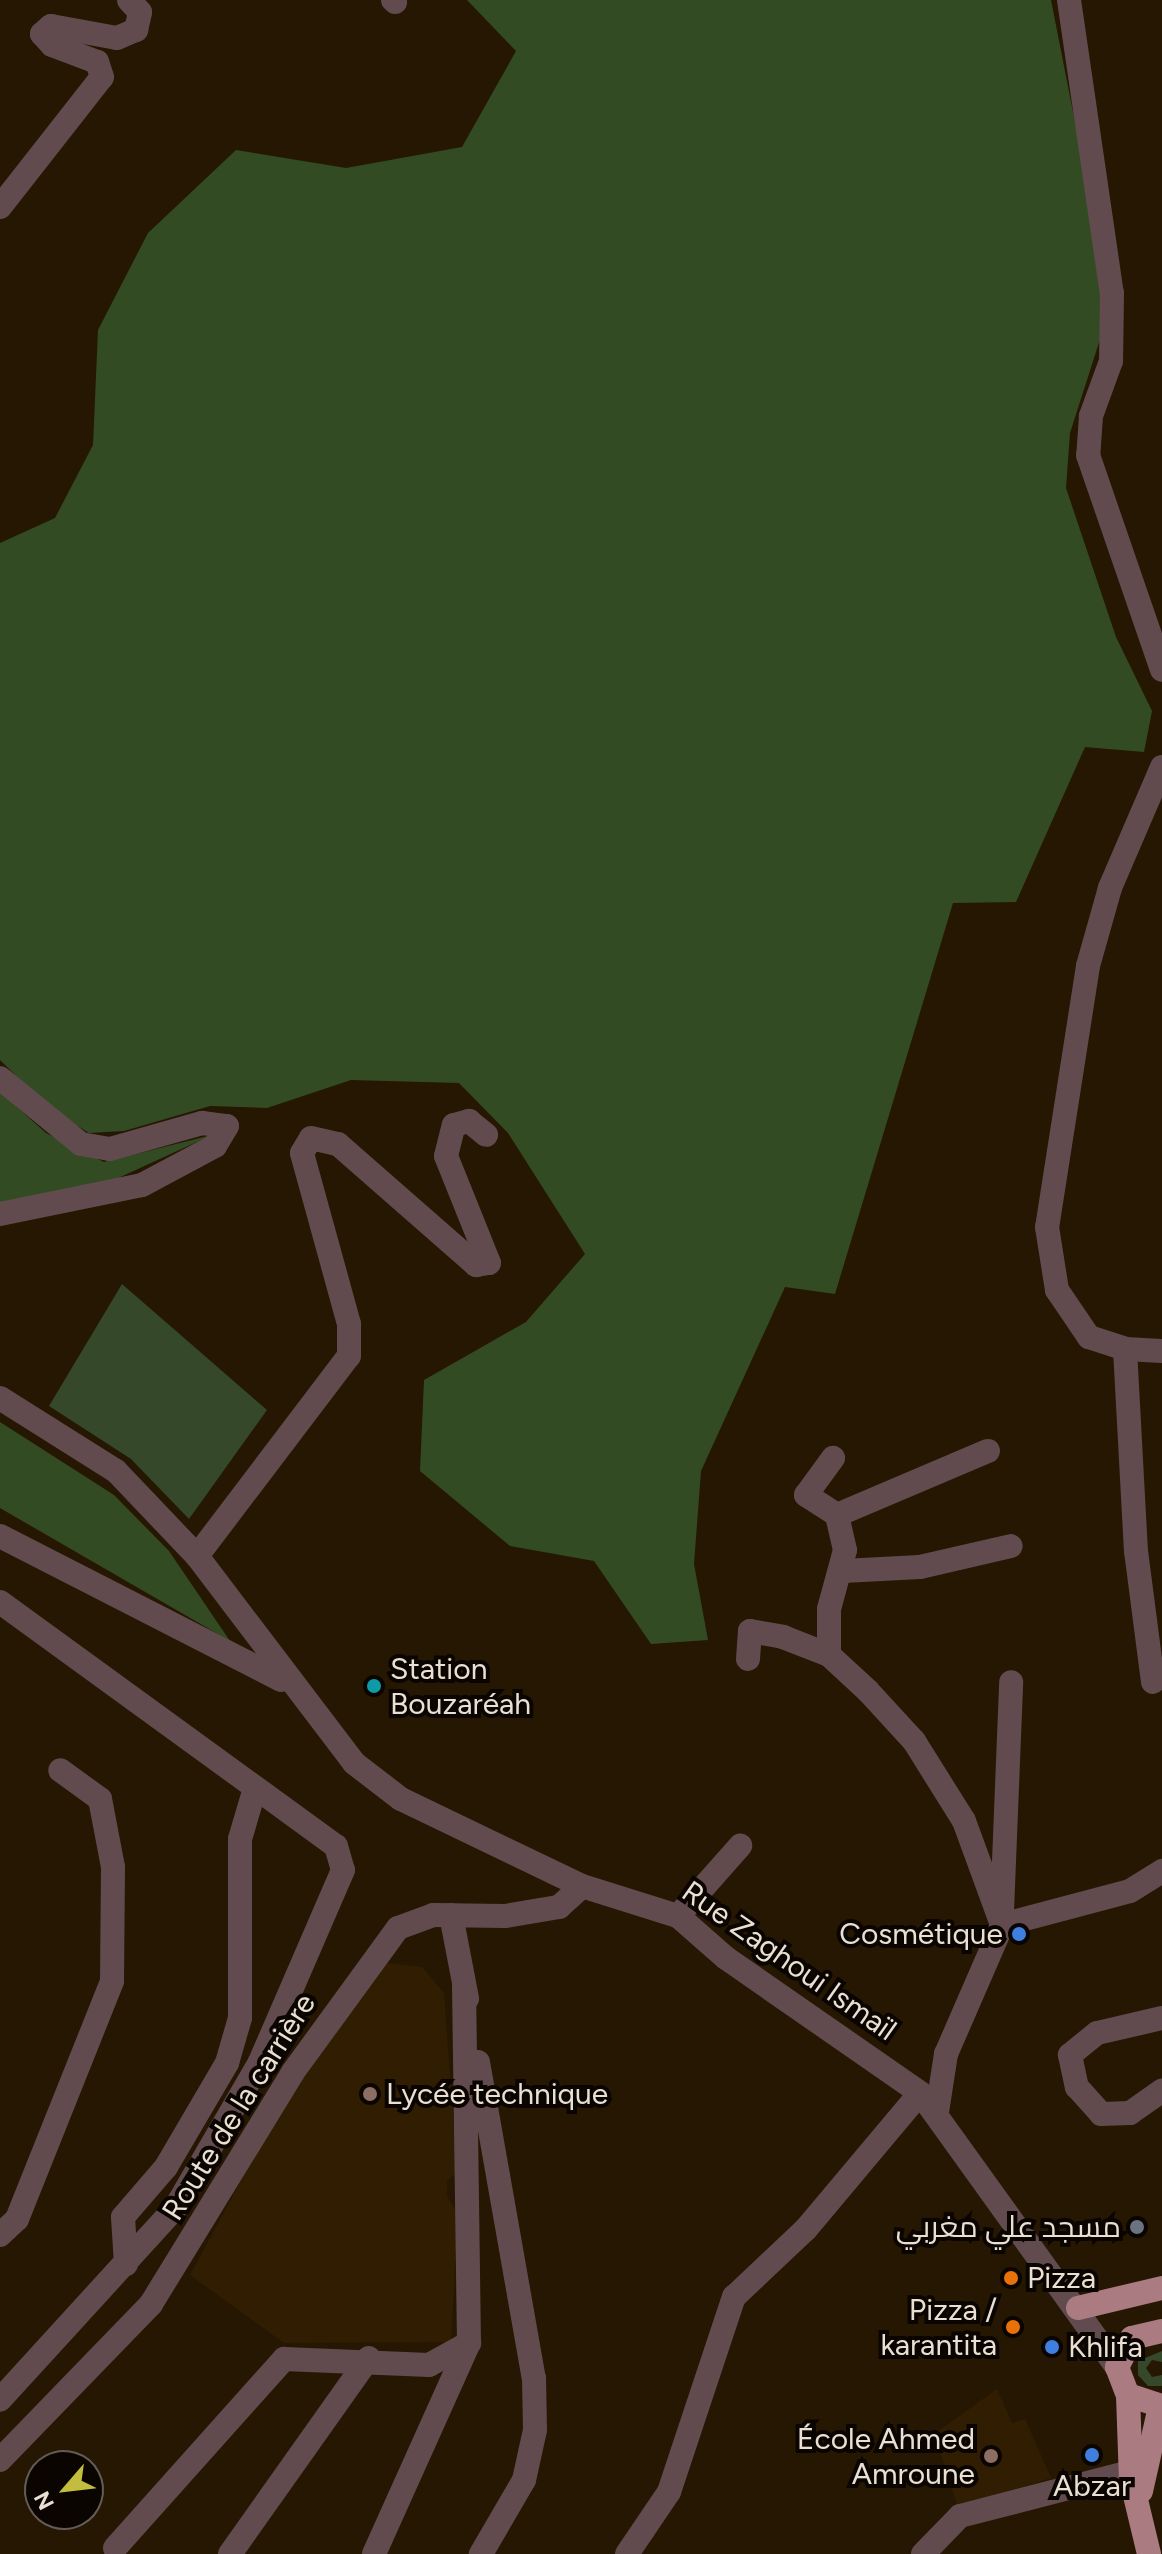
<!DOCTYPE html>
<meta charset="utf-8">
<style>
body{margin:0}
#map{position:relative;width:1162px;height:2554px;overflow:hidden;background:#261703;font-family:Figtree,Cairo,sans-serif}
div>[style]{position:absolute}
[style*='--x']{left:calc(var(--x)*1px);top:calc(var(--y)*1px);width:calc(var(--w)*1px);rotate:calc(var(--a)*1deg)}
.built>*{inset:0;background:#311e02}
.green>*{inset:0;background:#354829}
.forest>*{inset:0;background:#334b23}
.minor>*{height:24px;margin:-12px;padding:0 12px;transform-origin:12px;border-radius:12px;background:#624b4e}
.major>*{height:24px;margin:-12px;padding:0 12px;transform-origin:12px;border-radius:12px;background:#aa7c81}
.dots>*{width:22px;height:22px;translate:-50% -50%;box-sizing:border-box;border:4px solid #0a0501;border-radius:50%}
span{translate:-50% -50%;white-space:nowrap;text-align:center;line-height:1.15;-webkit-text-stroke:8px #0a0501;paint-order:stroke}
.poi-label{font-size:30px;color:#e9dfd2}
.left{translate:0 -50%;text-align:left}
.right{translate:-100% -50%;text-align:right}
.street-label{font-size:30px;color:#e9dfd2}
.north{position:absolute;left:24px;top:2450px;width:80px;height:80px;box-sizing:border-box;background:#0a0501;border:2px solid #635c55;border-radius:50%;rotate:242deg;font-size:22px;font-weight:700;line-height:32px;text-align:center;color:#e9dfd2}
.north::after{content:'';display:block;margin:auto;width:28px;height:36px;background:#c3bd3f;clip-path:polygon(50% 0,100% 100%,50% 72%,0 100%)}
</style>
<div id="map">
<div class="built">
<i style="clip-path:polygon(387px 1963px,422px 1967px,444px 1993px,457px 2172px,447px 2181px,447px 2196px,458px 2215px,451px 2342px,284px 2343px,190px 2275px,331px 2015px)"></i>
<i style="clip-path:polygon(997px 2389px,1012px 2423px,1025px 2419px,1051px 2478px,958px 2507px,934px 2434px)"></i>
</div>
<div class="green">
<i style="clip-path:polygon(122px 1284px,267px 1410px,189px 1519px,131px 1459px,49px 1406px)"></i>
<i style="clip-path:polygon(1162px 2351px,1162px 2362px,1152px 2360px,1146px 2368px,1152px 2377px,1162px 2375px,1162px 2386px,1148px 2386px,1138px 2375px,1138px 2361px)"></i>
</div>
<div class="forest">
<i style="clip-path:polygon(467px 0,1051px 0,1111px 305px,1070px 433px,1066px 488px,1116px 637px,1152px 711px,1144px 752px,1085px 747px,1016px 902px,953px 903px,835px 1294px,785px 1287px,701px 1471px,694px 1564px,708px 1640px,651px 1644px,594px 1561px,510px 1546px,420px 1471px,424px 1380px,526px 1322px,585px 1254px,508px 1133px,459px 1083px,351px 1080px,267px 1108px,210px 1106px,124px 1131px,89px 1133px,49px 1108px,0 1060px,0 543px,55px 518px,93px 445px,98px 330px,148px 233px,236px 150px,346px 168px,462px 147px,516px 51px)"></i>
<i style="clip-path:polygon(0 1092px,46px 1133px,104px 1162px,212px 1135px,116px 1179px,0 1207px)"></i>
<i style="clip-path:polygon(0 1422px,114px 1495px,169px 1551px,230px 1641px,0 1508px)"></i>
</div>
<div class="minor">
<i style="--x:393;--y:0;--w:3;--a:45"></i>
<i style="--x:1069;--y:0;--w:296;--a:81.7"></i>
<i style="--x:1112;--y:293;--w:68;--a:90.8"></i>
<i style="--x:1111;--y:361;--w:59;--a:110"></i>
<i style="--x:1091;--y:416;--w:39;--a:94"></i>
<i style="--x:1088;--y:455;--w:227;--a:71"></i>
<i style="--x:0;--y:207;--w:165;--a:-51.9"></i>
<i style="--x:102;--y:77;--w:16;--a:-108"></i>
<i style="--x:97;--y:62;--w:48;--a:-159.3"></i>
<i style="--x:52;--y:45;--w:15;--a:-132"></i>
<i style="--x:42;--y:34;--w:12;--a:-42"></i>
<i style="--x:51;--y:26;--w:67;--a:10.3"></i>
<i style="--x:117;--y:38;--w:21;--a:-23"></i>
<i style="--x:136;--y:30;--w:18;--a:-77"></i>
<i style="--x:140;--y:12;--w:16;--a:-133"></i>
<i style="--x:1162;--y:767;--w:132;--a:113.3"></i>
<i style="--x:1110;--y:888;--w:81;--a:105.8"></i>
<i style="--x:1088;--y:966;--w:264;--a:98.9"></i>
<i style="--x:1047;--y:1227;--w:64;--a:81"></i>
<i style="--x:1057;--y:1290;--w:57;--a:55.8"></i>
<i style="--x:1089;--y:1337;--w:38;--a:18"></i>
<i style="--x:1125;--y:1349;--w:37;--a:3"></i>
<i style="--x:0;--y:1078;--w:104;--a:39.2"></i>
<i style="--x:81;--y:1144;--w:29;--a:10"></i>
<i style="--x:110;--y:1149;--w:96;--a:-15.8"></i>
<i style="--x:202;--y:1123;--w:25;--a:7"></i>
<i style="--x:227;--y:1126;--w:23;--a:121"></i>
<i style="--x:215;--y:1146;--w:83;--a:151.9"></i>
<i style="--x:142;--y:1185;--w:145;--a:168.5"></i>
<i style="--x:1125;--y:1349;--w:202;--a:86.9"></i>
<i style="--x:1136;--y:1551;--w:132;--a:82.6"></i>
<i style="--x:0;--y:1398;--w:137;--a:32.2"></i>
<i style="--x:116;--y:1471;--w:117;--a:46.4"></i>
<i style="--x:197;--y:1556;--w:260;--a:52.8"></i>
<i style="--x:354;--y:1763;--w:59;--a:37.5"></i>
<i style="--x:401;--y:1799;--w:201;--a:25.7"></i>
<i style="--x:582;--y:1886;--w:101;--a:17.4"></i>
<i style="--x:678;--y:1916;--w:64;--a:41.2"></i>
<i style="--x:726;--y:1958;--w:236;--a:34.8"></i>
<i style="--x:920;--y:2093;--w:337;--a:54.3"></i>
<i style="--x:837;--y:1515;--w:164;--a:-23"></i>
<i style="--x:0;--y:1536;--w:316;--a:27.1"></i>
<i style="--x:197;--y:1556;--w:251;--a:-52.8"></i>
<i style="--x:349;--y:1356;--w:32;--a:-90"></i>
<i style="--x:349;--y:1324;--w:177;--a:-105.4"></i>
<i style="--x:302;--y:1153;--w:17;--a:-59"></i>
<i style="--x:311;--y:1138;--w:28;--a:13"></i>
<i style="--x:338;--y:1144;--w:184;--a:41.2"></i>
<i style="--x:476;--y:1265;--w:13;--a:-9"></i>
<i style="--x:489;--y:1263;--w:115;--a:-111.9"></i>
<i style="--x:446;--y:1156;--w:32;--a:-76"></i>
<i style="--x:454;--y:1125;--w:16;--a:-15"></i>
<i style="--x:469;--y:1121;--w:22;--a:39"></i>
<i style="--x:843;--y:1571;--w:77;--a:-3"></i>
<i style="--x:920;--y:1567;--w:93;--a:-13"></i>
<i style="--x:0;--y:1602;--w:415;--a:36"></i>
<i style="--x:336;--y:1846;--w:25;--a:74"></i>
<i style="--x:343;--y:1870;--w:209;--a:113.4"></i>
<i style="--x:260;--y:2062;--w:168;--a:120.1"></i>
<i style="--x:176;--y:2207;--w:261;--a:132.4"></i>
<i style="--x:829;--y:1655;--w:46;--a:-90"></i>
<i style="--x:829;--y:1609;--w:61;--a:-74.8"></i>
<i style="--x:845;--y:1550;--w:36;--a:-103"></i>
<i style="--x:837;--y:1515;--w:37;--a:-147"></i>
<i style="--x:806;--y:1495;--w:46;--a:-53.9"></i>
<i style="--x:748;--y:1659;--w:28;--a:-86"></i>
<i style="--x:750;--y:1631;--w:34;--a:10"></i>
<i style="--x:783;--y:1637;--w:49;--a:21.4"></i>
<i style="--x:829;--y:1655;--w:53;--a:42.7"></i>
<i style="--x:868;--y:1691;--w:68;--a:47.4"></i>
<i style="--x:914;--y:1741;--w:94;--a:58"></i>
<i style="--x:964;--y:1821;--w:111;--a:69.9"></i>
<i style="--x:1002;--y:1911;--w:229;--a:-87.7"></i>
<i style="--x:451;--y:1915;--w:85;--a:79.1"></i>
<i style="--x:678;--y:1916;--w:94;--a:-48.5"></i>
<i style="--x:1162;--y:2018;--w:67;--a:167"></i>
<i style="--x:1097;--y:2033;--w:35;--a:141"></i>
<i style="--x:1070;--y:2055;--w:33;--a:78"></i>
<i style="--x:1077;--y:2087;--w:36;--a:48"></i>
<i style="--x:1101;--y:2114;--w:29;--a:-2"></i>
<i style="--x:1130;--y:2113;--w:39;--a:-35"></i>
<i style="--x:478;--y:2062;--w:321;--a:80"></i>
<i style="--x:534;--y:2378;--w:52;--a:88.9"></i>
<i style="--x:535;--y:2430;--w:51;--a:102.4"></i>
<i style="--x:524;--y:2480;--w:86;--a:120.2"></i>
<i style="--x:937;--y:2112;--w:59;--a:-81.2"></i>
<i style="--x:946;--y:2054;--w:141;--a:-66.5"></i>
<i style="--x:1002;--y:1925;--w:132;--a:-14.9"></i>
<i style="--x:1130;--y:1891;--w:38;--a:-32"></i>
<i style="--x:0;--y:2235;--w:23;--a:-43"></i>
<i style="--x:17;--y:2219;--w:256;--a:-68.2"></i>
<i style="--x:112;--y:1981;--w:114;--a:-89.5"></i>
<i style="--x:113;--y:1867;--w:69;--a:-100.8"></i>
<i style="--x:100;--y:1799;--w:49;--a:-144.1"></i>
<i style="--x:126;--y:2264;--w:47;--a:-93.7"></i>
<i style="--x:123;--y:2217;--w:66;--a:-49.3"></i>
<i style="--x:166;--y:2167;--w:121;--a:-59.6"></i>
<i style="--x:227;--y:2063;--w:47;--a:-73.9"></i>
<i style="--x:240;--y:2018;--w:179;--a:-90"></i>
<i style="--x:240;--y:1839;--w:53;--a:-73.6"></i>
<i style="--x:0;--y:2460;--w:217;--a:-45.9"></i>
<i style="--x:151;--y:2304;--w:272;--a:-58.5"></i>
<i style="--x:293;--y:2072;--w:178;--a:-53.9"></i>
<i style="--x:398;--y:1928;--w:37;--a:-20"></i>
<i style="--x:433;--y:1915;--w:72;--a:0.8"></i>
<i style="--x:505;--y:1916;--w:55;--a:-9.5"></i>
<i style="--x:559;--y:1907;--w:31;--a:-42"></i>
<i style="--x:115;--y:2548;--w:254;--a:-48.2"></i>
<i style="--x:284;--y:2359;--w:145;--a:2.4"></i>
<i style="--x:429;--y:2365;--w:46;--a:-28.8"></i>
<i style="--x:469;--y:2343;--w:358;--a:-90.8"></i>
<i style="--x:230;--y:2554;--w:240;--a:-54.7"></i>
<i style="--x:374;--y:2554;--w:231;--a:-65.8"></i>
<i style="--x:627;--y:2554;--w:75;--a:-55.9"></i>
<i style="--x:669;--y:2492;--w:206;--a:-71.6"></i>
<i style="--x:734;--y:2297;--w:99;--a:-43.4"></i>
<i style="--x:806;--y:2229;--w:177;--a:-50"></i>
<i style="--x:923;--y:2554;--w:53;--a:-45.8"></i>
<i style="--x:960;--y:2516;--w:176;--a:-14.5"></i>
</div>
<div class="major">
<i style="--x:1078;--y:2308;--w:86;--a:-13.4"></i>
<i style="--x:1162;--y:2331;--w:31;--a:167"></i>
<i style="--x:1132;--y:2338;--w:33;--a:117"></i>
<i style="--x:1117;--y:2367;--w:30;--a:69"></i>
<i style="--x:1128;--y:2395;--w:36;--a:18"></i>
<i style="--x:1128;--y:2395;--w:84;--a:88"></i>
<i style="--x:1131;--y:2479;--w:77;--a:76.5"></i>
<i style="--x:1141;--y:2491;--w:86;--a:-77.3"></i>
</div>
<div class="dots">
<i style="left:374px;top:1686px;background:#0f9aa8"></i>
<i style="left:1019px;top:1934px;background:#3f7fe0"></i>
<i style="left:370px;top:2094px;background:#8d6e63"></i>
<i style="left:1137px;top:2227px;background:#6b7280"></i>
<i style="left:1011px;top:2278px;background:#e8710a"></i>
<i style="left:1013px;top:2327px;background:#e8710a"></i>
<i style="left:1052px;top:2347px;background:#3f7fe0"></i>
<i style="left:1092px;top:2455px;background:#3f7fe0"></i>
<i style="left:991px;top:2456px;background:#8d6e63"></i>
</div>
<div class="poi-label">
<span class="left" style="left:390px;top:1686px">Station<br>Bouzaréah</span>
<span class="right" style="left:1003px;top:1934px">Cosmétique</span>
<span class="left" style="left:386px;top:2094px">Lycée technique</span>
<span class="right" style="left:1121px;top:2227px">مسجد علي مغربي</span>
<span class="left" style="left:1027px;top:2278px">Pizza</span>
<span class="right" style="left:997px;top:2327px">Pizza /<br>karantita</span>
<span class="left" style="left:1068px;top:2347px">Khlifa</span>
<span class="right" style="left:975px;top:2456px">École Ahmed<br>Amroune</span>
<span style="left:1092px;top:2486px">Abzar</span>
</div>
<div class="street-label">
<span style="left:789px;top:1961px;rotate:35deg">Rue Zaghoui Ismaïl</span>
<span style="left:239px;top:2107px;rotate:-58deg">Route de la carrière</span>
</div>
<div class="north">N</div>
</div>
